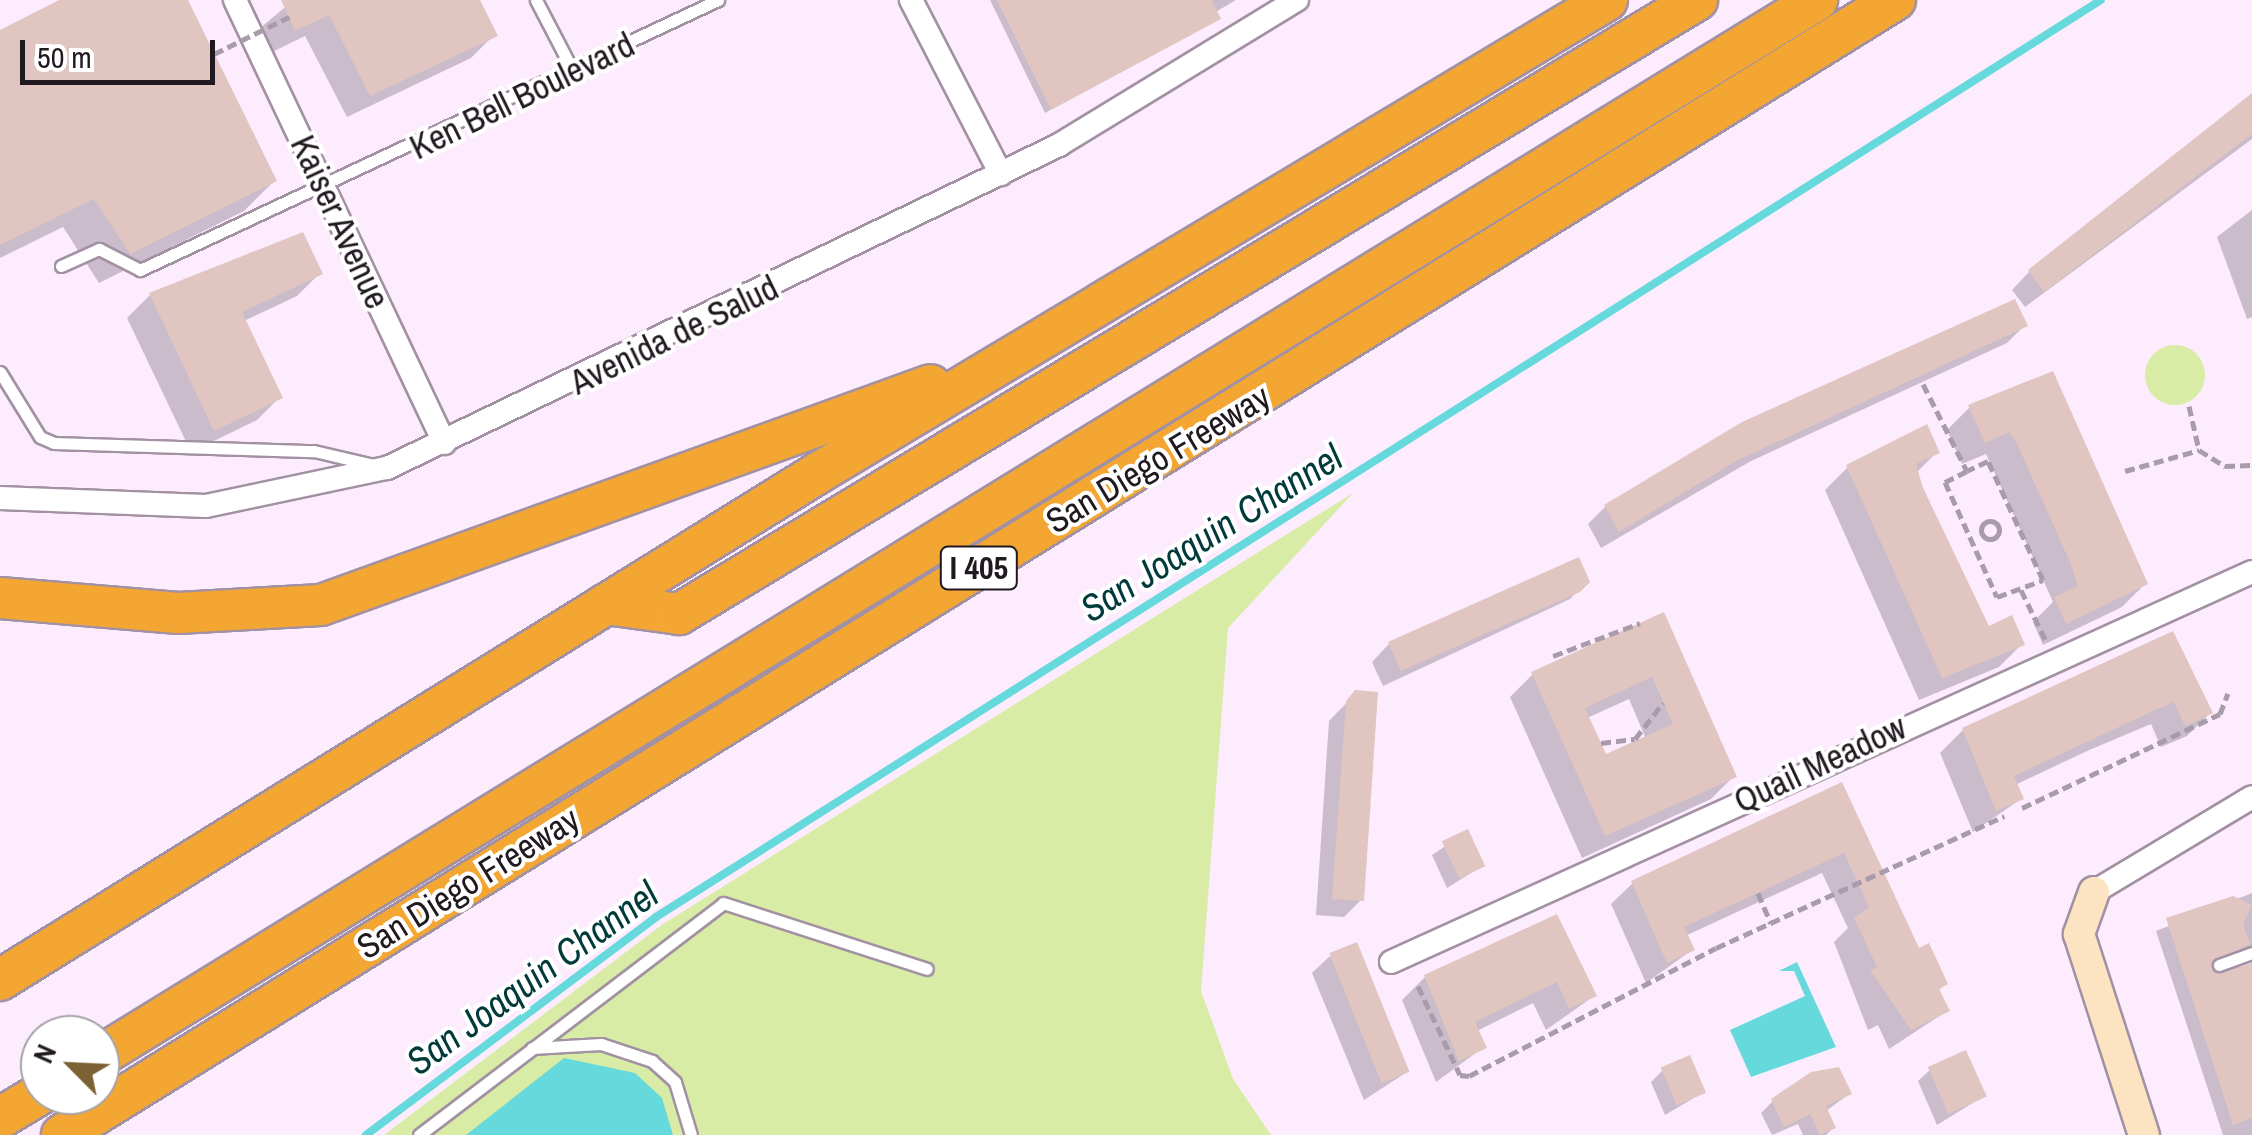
<!DOCTYPE html>
<style>
body{margin:0}
#map{position:relative;width:2252px;height:1135px;overflow:hidden;background:#fdebfe;font-family:"Archivo Narrow",sans-serif}
div>[style]{position:absolute}
[style*='--x']{left:calc(var(--x)*1px);top:calc(var(--y)*1px);width:calc(var(--w)*1px);rotate:calc(var(--a)*1deg)}
.green>*{inset:0;background:#d8eca5}
.round{border-radius:50%}
.water>*{inset:0;background:#65d9db}
.shadow>*{inset:0;background:#0003}
.stream>*{height:8px;margin:-4px;padding:0 4px;transform-origin:4px;border-radius:4px;background:#65d9db}
.building>*{inset:0;background:#e0c5c0;transform-origin:0 0}
.path>*{height:5px;margin-top:-2.5px;transform-origin:0;background:repeating-linear-gradient(90deg,#a99caa 0 10px,transparent 0 15px)}
.path>.ring{margin:-2.5px;padding:0;box-sizing:content-box;background:none;border:5px solid #a99caa;border-radius:50%}
.roads{filter:drop-shadow(2px 0 #a291a3) drop-shadow(-2px 0 #a291a3) drop-shadow(0 2px #a291a3) drop-shadow(0 -2px #a291a3)}
.lane>*{height:11px;margin:-5.5px;padding:0 5.5px;transform-origin:5.5px;border-radius:5.5px;background:#fff}
.street>*{height:22px;margin:-11px;padding:0 11px;transform-origin:11px;border-radius:11px;background:#fff}
.secondary>*{height:30px;margin:-15px;padding:0 15px;transform-origin:15px;border-radius:15px;background:#fce4c2}
.highway>*{height:40px;margin:-20px;padding:0 20px;transform-origin:20px;border-radius:20px;background:#f4a633}
.path-bridge>*{height:5px;margin-top:-2.5px;transform-origin:0;background:repeating-linear-gradient(90deg,#a99caa 0 10px,transparent 0 15px)}
span{translate:-50% -50%;white-space:nowrap;text-align:center;line-height:1.15;-webkit-text-stroke:8px #fff;paint-order:stroke}
.shield-label span{padding:2px 8px;background:#fff;border:2px solid;border-radius:8px;-webkit-text-stroke-width:0}
.shield-label{font-size:32px;color:#201a20;font-weight:700}
.street-label{font-size:35px;color:#201a20}
.water-label{font-size:38px;color:#003a3b;font-style:italic}
.north{position:absolute;left:20px;top:1015px;width:100px;height:100px;box-sizing:border-box;background:#fff;border:2px solid #a6a3a6;border-radius:50%;rotate:294deg;font-size:28px;font-weight:700;line-height:40px;text-align:center;color:#201a20}
.north::after{content:'';display:block;margin:auto;width:35px;height:45px;background:#7b6133;clip-path:polygon(50% 0,100% 100%,50% 72%,0 100%)}
.scale{position:absolute;left:20px;top:40px;width:195px;height:45px;box-sizing:border-box;border:5px solid #201a20;border-top:0;padding-left:12px;font-size:30px;line-height:35px;white-space:nowrap;color:#201a20;-webkit-text-stroke:8px #fff;paint-order:stroke}
</style>
<div id="map">
<div class="green">
<i class="round" style="left:2145px;top:345px;width:60px;height:60px"></i>
<i style="clip-path:polygon(1353px 493px,1228px 628px,1201px 991px,1233px 1079px,1271px 1135px,384px 1135px,663px 924px)"></i>
</div>
<div class="water">
<i style="clip-path:polygon(1797px 962px,1836px 1047px,1751px 1077px,1730px 1030px,1805px 996px,1794px 971px,1779px 971px)"></i>
<i style="clip-path:polygon(564px 1058px,635px 1073px,662px 1098px,673px 1135px,466px 1135px)"></i>
</div>
<div class="shadow">
<i style="clip-path:polygon(66px 0,185px 0,274px 181px,244px 211px,99px 283px,63px 227px,0 258px,0 33px)"></i>
<i style="clip-path:polygon(294px 0,475px 0,494px 35px,471px 58px,347px 117px,305px 36px,272px 52px,260px 28px)"></i>
<i style="clip-path:polygon(990px 0,1236px 0,1045px 113px)"></i>
<i style="clip-path:polygon(2252px 103px,2252px 139px,2025px 307px,2012px 290px,2029px 272px)"></i>
<i style="clip-path:polygon(2252px 210px,2252px 317px,2247px 319px,2217px 237px)"></i>
<i style="clip-path:polygon(320px 273px,297px 296px,244px 321px,280px 397px,257px 420px,191px 452px,127px 318px,150px 295px)"></i>
<i style="clip-path:polygon(2024px 326px,2007px 343px,1751px 461px,1601px 548px,1588px 524px,1605px 507px)"></i>
<i style="clip-path:polygon(2051px 374px,2145px 584px,2122px 607px,2043px 645px,2033px 622px,2053px 602px,1986px 454px,1962px 464px,1947px 430px,1970px 407px)"></i>
<i style="clip-path:polygon(1937px 452px,1916px 473px,1988px 629px,2022px 644px,1999px 667px,1919px 700px,1825px 490px,1848px 467px)"></i>
<i style="clip-path:polygon(1587px 581px,1570px 599px,1383px 686px,1372px 662px,1389px 644px)"></i>
<i style="clip-path:polygon(evenodd,1663px 615px,1734px 776px,1711px 799px,1582px 858px,1510px 697px,1533px 674px,1663px 615px,1629px 699px,1646px 739px,1604px 758px,1587px 718px,1629px 699px)"></i>
<i style="clip-path:polygon(2172px 635px,2210px 713px,2187px 736px,2161px 747px,2151px 724px,2087px 751px,2015px 785px,2021px 799px,1973px 832px,1940px 753px,1963px 730px)"></i>
<i style="clip-path:polygon(1356px 693px,1361px 900px,1344px 917px,1316px 915px,1329px 721px)"></i>
<i style="clip-path:polygon(1841px 786px,1918px 951px,1945px 984px,1937px 992px,1947px 1011px,1889px 1049px,1878px 1025px,1868px 1030px,1834px 942px,1848px 928px,1822px 873px,1685px 936px,1692px 950px,1646px 983px,1611px 904px,1633px 883px)"></i>
<i style="clip-path:polygon(1467px 832px,1482px 866px,1447px 888px,1432px 855px)"></i>
<i style="clip-path:polygon(2252px 893px,2252px 963px,2237px 954px,2207px 972px,2252px 965px,2252px 1135px,2223px 1135px,2156px 931px)"></i>
<i style="clip-path:polygon(1555px 918px,1594px 996px,1546px 1030px,1533px 1003px,1477px 1031px,1484px 1047px,1436px 1082px,1402px 1000px,1425px 977px)"></i>
<i style="clip-path:polygon(1330px 956px,1407px 1072px,1364px 1100px,1312px 973px)"></i>
<i style="clip-path:polygon(1930px 1070px,1984px 1096px,1937px 1125px,1918px 1081px)"></i>
<i style="clip-path:polygon(1662px 1071px,1704px 1092px,1665px 1115px,1651px 1082px)"></i>
<i style="clip-path:polygon(1849px 1094px,1826px 1111px,1833px 1128px,1826px 1135px,1803px 1135px,1798px 1124px,1772px 1135px,1761px 1113px,1773px 1101px)"></i>
</div>
<div class="stream">
<i style="--x:366;--y:1135;--w:363;--a:-36.9"></i>
<i style="--x:656;--y:917;--w:1711;--a:-32.4"></i>
</div>
<div class="building">
<i style="clip-path:polygon(59px 0,188px 0,277px 181px,130px 254px,94px 199px,0 245px,0 30px)"></i>
<i style="clip-path:polygon(281px 0,480px 0,498px 36px,370px 96px,329px 15px,295px 31px)"></i>
<i style="clip-path:polygon(997px 0,1212px 0,1221px 19px,1051px 110px)"></i>
<i style="clip-path:polygon(2252px 93px,2252px 134px,2044px 292px,2028px 270px)"></i>
<i style="clip-path:polygon(303px 232px,323px 274px,242px 312px,283px 398px,214px 431px,149px 293px)"></i>
<i style="clip-path:polygon(2015px 299px,2028px 326px,1738px 460px,1619px 532px,1604px 505px,1742px 422px)"></i>
<i style="clip-path:polygon(2053px 371px,2148px 584px,2066px 624px,2054px 597px,2078px 586px,2070px 562px,2017px 444px,2009px 432px,1985px 443px,1968px 405px)"></i>
<i style="clip-path:polygon(1927px 424px,1940px 453px,1916px 464px,1923px 488px,1989px 626px,2012px 615px,2025px 645px,1942px 678px,1846px 465px)"></i>
<i style="clip-path:polygon(1579px 557px,1590px 582px,1580px 592px,1401px 671px,1388px 642px)"></i>
<i style="clip-path:polygon(evenodd,1664px 612px,1737px 777px,1605px 836px,1531px 672px,1664px 612px,1652px 677px,1673px 724px,1606px 754px,1585px 708px,1652px 677px)"></i>
<i style="clip-path:polygon(2173px 631px,2213px 713px,2185px 726px,2174px 702px,2151px 712px,2014px 776px,2024px 799px,1996px 811px,1962px 728px)"></i>
<i style="clip-path:polygon(1355px 690px,1378px 692px,1364px 901px,1332px 899px,1346px 701px)"></i>
<i style="clip-path:polygon(1842px 782px,1919px 948px,1929px 943px,1948px 984px,1939px 989px,1950px 1011px,1911px 1030px,1870px 970px,1877px 967px,1854px 918px,1869px 907px,1844px 853px,1684px 927px,1695px 950px,1667px 963px,1631px 881px)"></i>
<i style="left:1468px;top:829px;width:41px;height:29px;rotate:65deg"></i>
<i style="clip-path:polygon(2233px 896px,2252px 905px,2243px 925px,2250px 944px,2210px 964px,2218px 974px,2252px 963px,2252px 1118px,2233px 1125px,2166px 918px)"></i>
<i style="clip-path:polygon(1557px 914px,1597px 996px,1569px 1009px,1557px 982px,1475px 1022px,1487px 1048px,1459px 1061px,1424px 975px)"></i>
<i style="left:1357px;top:942px;width:140px;height:30px;rotate:68deg"></i>
<i style="left:1966px;top:1050px;width:51px;height:42px;rotate:66deg"></i>
<i style="left:1690px;top:1055px;width:41px;height:32px;rotate:67deg"></i>
<i style="clip-path:polygon(1839px 1067px,1852px 1094px,1826px 1106px,1836px 1128px,1820px 1135px,1810px 1114px,1784px 1127px,1771px 1099px,1811px 1072px)"></i>
</div>
<div class="path">
<i style="--x:1923;--y:384;--w:97;--a:63.2"></i>
<i style="--x:1967;--y:471;--w:25;--a:153"></i>
<i style="--x:1945;--y:482;--w:126;--a:65.7"></i>
<i style="--x:1997;--y:597;--w:49;--a:-20.3"></i>
<i style="--x:2043;--y:580;--w:131;--a:-114.8"></i>
<i style="--x:1988;--y:461;--w:23;--a:155"></i>
<i style="--x:2189;--y:406;--w:45;--a:77.2"></i>
<i style="--x:2125;--y:471;--w:77;--a:-15.8"></i>
<i style="--x:2199;--y:450;--w:31;--a:32"></i>
<i style="--x:2225;--y:466;--w:27;--a:-2"></i>
<i class="ring" style="left:1981px;top:521px;width:13px;height:13px"></i>
<i style="--x:2021;--y:590;--w:57;--a:63.9"></i>
<i style="--x:1553;--y:656;--w:93;--a:-20.8"></i>
<i style="--x:1601;--y:743;--w:34;--a:-7"></i>
<i style="--x:1635;--y:739;--w:46;--a:-52.1"></i>
<i style="--x:2022;--y:808;--w:219;--a:-25.4"></i>
<i style="--x:2220;--y:714;--w:22;--a:-69"></i>
<i style="--x:1758;--y:893;--w:33;--a:67"></i>
<i style="--x:1418;--y:986;--w:98;--a:64.7"></i>
<i style="--x:1460;--y:1075;--w:9;--a:6"></i>
<i style="--x:1469;--y:1076;--w:278;--a:-27.4"></i>
<i style="--x:1716;--y:948;--w:317;--a:-24.6"></i>
</div>
<div class="roads">
<div class="lane">
<i style="--x:536;--y:0;--w:82;--a:62.5"></i>
<i style="--x:61;--y:266;--w:42;--a:-24.1"></i>
<i style="--x:99;--y:249;--w:46;--a:27.1"></i>
<i style="--x:140;--y:270;--w:638;--a:-25.04"></i>
<i style="--x:0;--y:372;--w:76;--a:58.4"></i>
<i style="--x:40;--y:437;--w:15;--a:23"></i>
<i style="--x:54;--y:443;--w:260;--a:1.8"></i>
<i style="--x:314;--y:451;--w:66;--a:13.2"></i>
<i style="--x:2219;--y:965;--w:35;--a:-20"></i>
<i style="--x:532;--y:1048;--w:69;--a:-3.3"></i>
<i style="--x:601;--y:1044;--w:54;--a:18.4"></i>
<i style="--x:652;--y:1061;--w:31;--a:42"></i>
<i style="--x:675;--y:1082;--w:55;--a:73.2"></i>
<i style="--x:419;--y:1135;--w:382;--a:-37.3"></i>
<i style="--x:723;--y:903;--w:214;--a:17.9"></i>
</div>
<div class="street">
<i style="--x:235;--y:0;--w:490;--a:64.7"></i>
<i style="--x:911;--y:0;--w:196;--a:62.7"></i>
<i style="--x:0;--y:498;--w:206;--a:2.2"></i>
<i style="--x:206;--y:506;--w:185;--a:-11.9"></i>
<i style="--x:387;--y:468;--w:746;--a:-25.67"></i>
<i style="--x:1059;--y:145;--w:279;--a:-31.4"></i>
<i style="--x:2094;--y:892;--w:184;--a:-31"></i>
<i style="--x:1391;--y:962;--w:945;--a:-24.37"></i>
</div>
<div class="secondary">
<i style="--x:2094;--y:892;--w:45;--a:109.7"></i>
<i style="--x:2079;--y:934;--w:211;--a:72.1"></i>
</div>
<div class="highway">
<i style="--x:0;--y:598;--w:179;--a:4.8"></i>
<i style="--x:178;--y:613;--w:143;--a:-3.2"></i>
<i style="--x:321;--y:605;--w:648;--a:-19.83"></i>
<i style="--x:606;--y:604;--w:74;--a:7.8"></i>
<i style="--x:679;--y:614;--w:1189;--a:-31.1"></i>
<i style="--x:0;--y:980;--w:962;--a:-31.79"></i>
<i style="--x:818;--y:473;--w:920;--a:-30.94"></i>
<i style="--x:100;--y:1056;--w:2016;--a:-31.59"></i>
<i style="--x:0;--y:1118;--w:47;--a:-31"></i>
<i style="--x:62;--y:1135;--w:2156;--a:-31.77"></i>
</div>
</div>
<div class="path-bridge">
<i style="--x:214;--y:54;--w:84;--a:-26.3"></i>
</div>
<div class="shield-label">
<span style="left:979px;top:568px">I 405</span>
</div>
<div class="street-label">
<span style="left:522px;top:96px;rotate:-26deg">Ken Bell Boulevard</span>
<span style="left:340px;top:222px;rotate:65deg">Kaiser Avenue</span>
<span style="left:674px;top:335px;rotate:-26deg">Avenida de Salud</span>
<span style="left:1158px;top:459px;rotate:-31deg">San Diego Freeway</span>
<span style="left:1820px;top:764px;rotate:-25deg">Quail Meadow</span>
<span style="left:468px;top:883px;rotate:-32deg">San Diego Freeway</span>
</div>
<div class="water-label">
<span style="left:1211px;top:533px;rotate:-32deg">San Joaquin Channel</span>
<span style="left:532px;top:978px;rotate:-36deg">San Joaquin Channel</span>
</div>
<div class="north">N</div>
<div class="scale">50 m</div>
</div>
